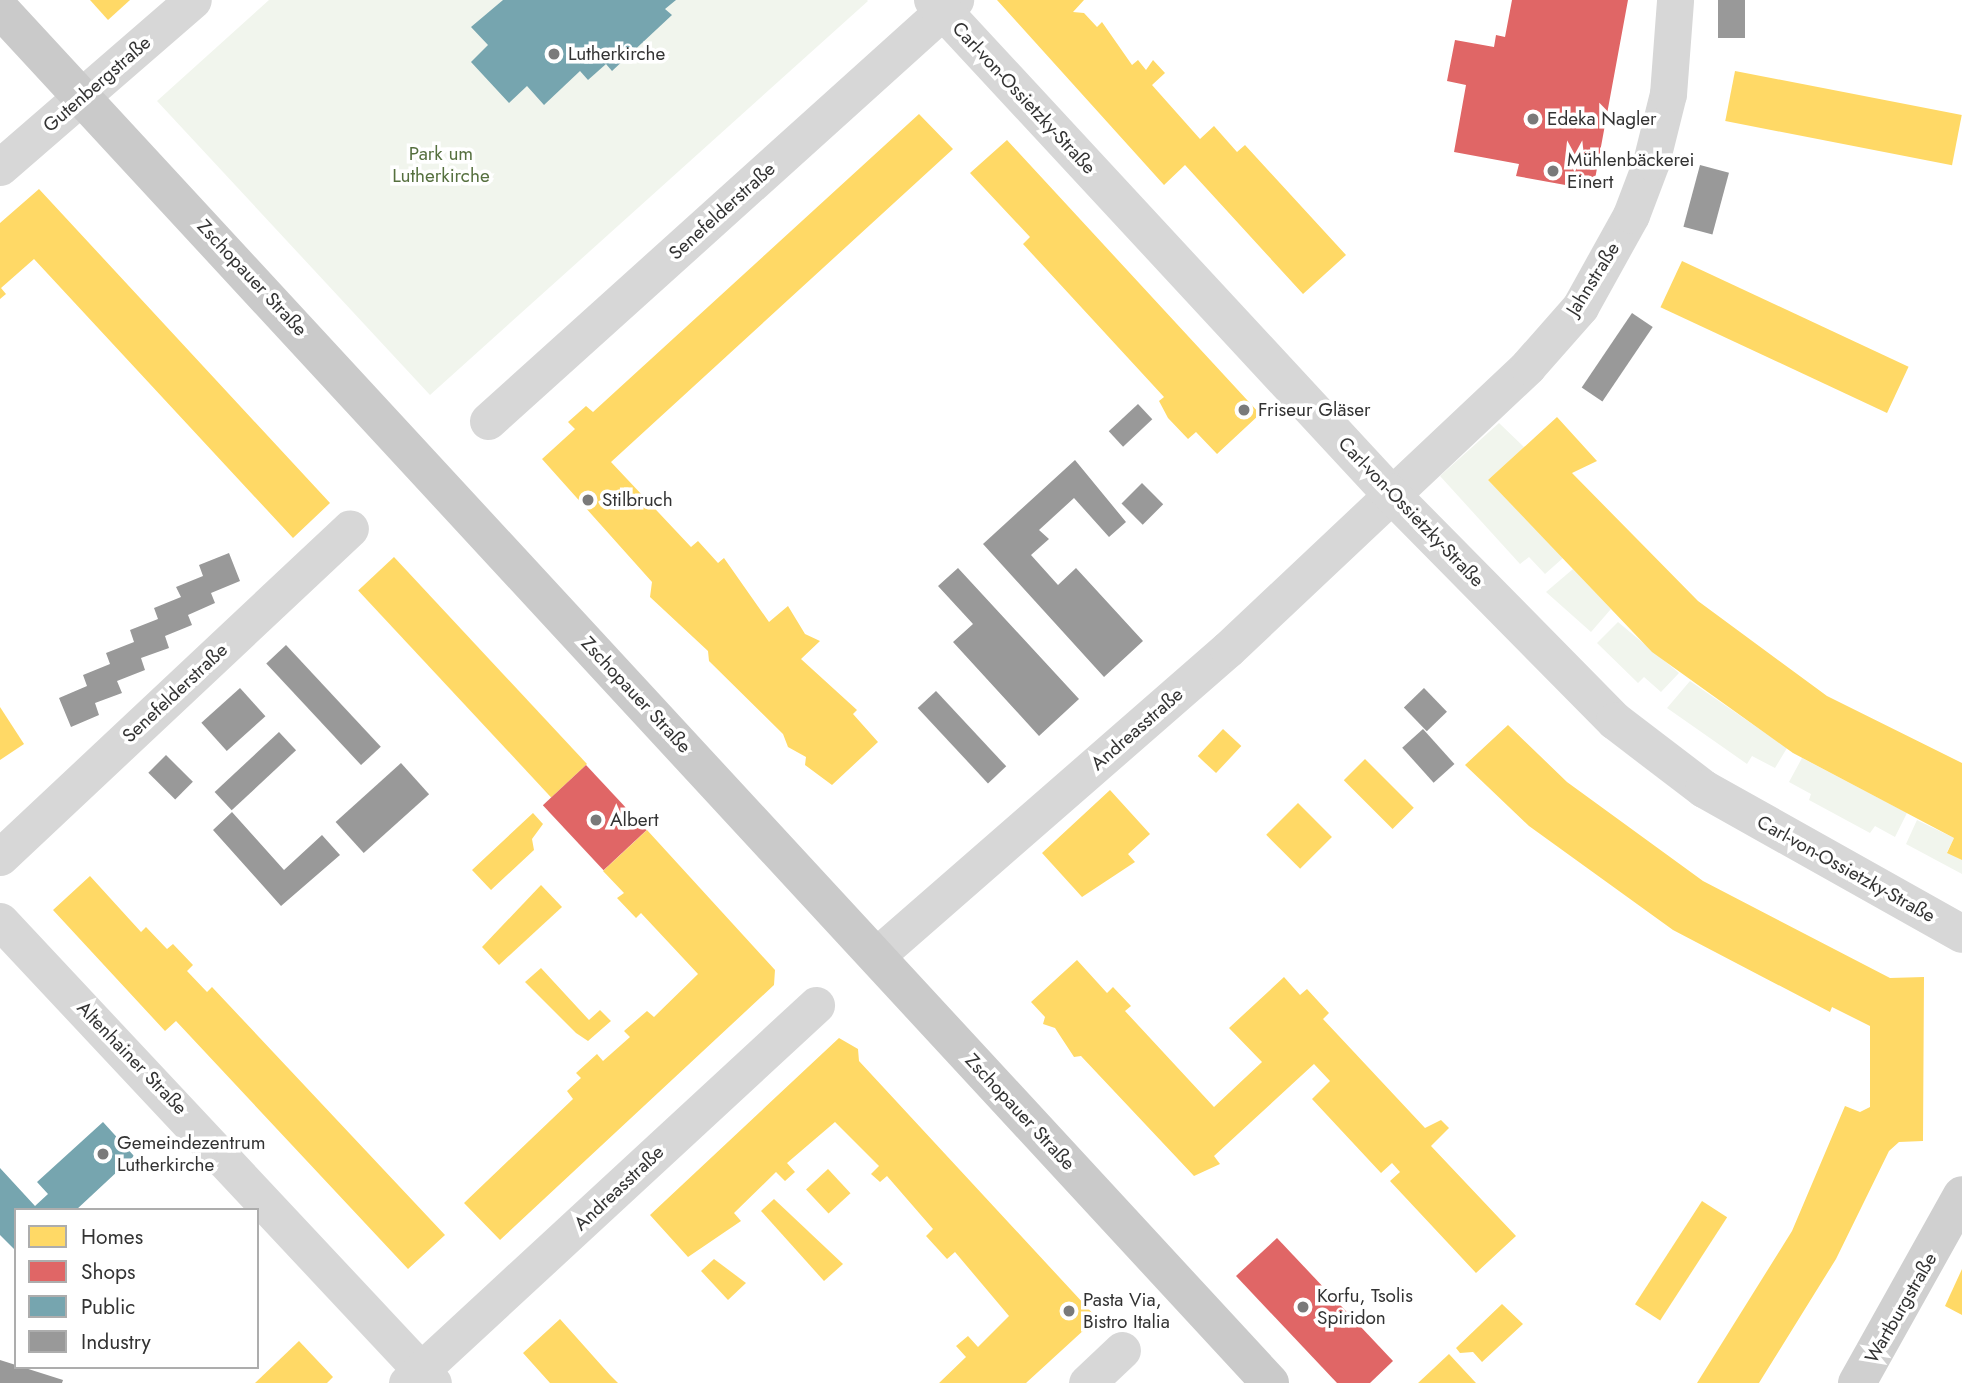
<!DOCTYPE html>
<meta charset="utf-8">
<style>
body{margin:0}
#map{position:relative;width:1962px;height:1383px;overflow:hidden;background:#fff;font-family:Jost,sans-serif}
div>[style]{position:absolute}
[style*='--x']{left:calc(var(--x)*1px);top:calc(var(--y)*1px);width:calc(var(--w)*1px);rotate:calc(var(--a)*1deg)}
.green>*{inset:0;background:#f1f5ed}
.homes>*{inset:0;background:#ffd966;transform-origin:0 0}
.shops>*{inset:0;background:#e06666;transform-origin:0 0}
.public>*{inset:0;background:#76a5af}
.industry>*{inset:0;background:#999;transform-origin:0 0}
.minor>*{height:37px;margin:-18.5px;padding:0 18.5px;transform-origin:18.5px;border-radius:18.5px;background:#d7d7d7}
.tertiary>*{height:38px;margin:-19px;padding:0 19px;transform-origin:19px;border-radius:19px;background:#d7d7d7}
.secondary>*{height:38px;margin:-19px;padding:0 19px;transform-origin:19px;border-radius:19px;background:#d0d0d0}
.primary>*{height:38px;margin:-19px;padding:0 19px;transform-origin:19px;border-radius:19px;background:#cacaca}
.dots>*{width:19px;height:19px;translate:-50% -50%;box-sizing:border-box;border:4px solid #fff;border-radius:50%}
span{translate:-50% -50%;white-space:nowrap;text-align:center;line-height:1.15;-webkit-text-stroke:7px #fff;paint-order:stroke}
.poi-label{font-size:19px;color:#333}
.left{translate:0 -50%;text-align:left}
.street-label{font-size:19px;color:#333}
.park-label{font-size:19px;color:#56703f}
.legend{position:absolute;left:14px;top:1208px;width:245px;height:161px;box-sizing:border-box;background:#fff;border:2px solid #adadad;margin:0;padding:9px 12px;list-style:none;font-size:21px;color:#333}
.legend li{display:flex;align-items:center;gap:14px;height:35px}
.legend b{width:35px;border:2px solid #adadad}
</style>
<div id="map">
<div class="green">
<i style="clip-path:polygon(269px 0,867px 0,868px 1px,430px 395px,157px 101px)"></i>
<i style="clip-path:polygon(1499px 423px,1524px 447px,1488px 480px,1563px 558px,1545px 574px,1529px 557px,1520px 564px,1440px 476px)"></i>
<i style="clip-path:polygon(1573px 569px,1611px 609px,1591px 632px,1546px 592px)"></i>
<i style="clip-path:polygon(1618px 622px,1679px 673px,1661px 692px,1644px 677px,1638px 683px,1597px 643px)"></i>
<i style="clip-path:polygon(1690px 681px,1787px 748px,1775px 768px,1752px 756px,1747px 764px,1667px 708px)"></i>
<i style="clip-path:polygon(1802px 758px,1907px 813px,1895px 837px,1875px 826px,1870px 833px,1809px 800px,1811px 794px,1789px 782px)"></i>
<i style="clip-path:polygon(1917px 820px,1954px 838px,1947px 852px,1962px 860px,1962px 874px,1906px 844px)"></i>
</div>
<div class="homes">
<i style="clip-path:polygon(90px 0,130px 0,108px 20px)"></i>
<i style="clip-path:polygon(997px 0,1084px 0,1073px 12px,1084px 13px,1097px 27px,1102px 22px,1132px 65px,1138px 60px,1146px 70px,1153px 60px,1165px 73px,1152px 85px,1200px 139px,1214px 126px,1237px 152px,1245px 145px,1346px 255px,1303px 294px,1185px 165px,1164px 185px)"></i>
<i style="left:1735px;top:71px;width:231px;height:51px;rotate:11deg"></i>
<i style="clip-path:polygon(919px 114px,953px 149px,611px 462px,691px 547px,698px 541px,718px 563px,724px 558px,769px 622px,788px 606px,805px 634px,820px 641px,801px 659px,857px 710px,853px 714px,878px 742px,832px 785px,805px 765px,806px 757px,788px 747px,783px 734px,709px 661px,708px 651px,650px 597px,652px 582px,542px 459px,575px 429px,568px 422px,586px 406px,593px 412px)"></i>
<i style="clip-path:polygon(1007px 140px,1260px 414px,1217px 454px,1196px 432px,1188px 439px,1168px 418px,1159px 401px,1164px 397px,1023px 244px,1030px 237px,970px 173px)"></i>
<i style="clip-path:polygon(39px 189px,330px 503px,293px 538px,34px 259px,1px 288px,6px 294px,0 299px,0 223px)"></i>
<i style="left:1682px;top:261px;width:250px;height:51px;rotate:25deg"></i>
<i style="clip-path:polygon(1557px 417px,1597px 461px,1572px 473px,1698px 601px,1827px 696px,1962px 763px,1962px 860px,1947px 853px,1954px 838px,1793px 753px,1652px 652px,1488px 480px)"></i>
<i style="left:394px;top:557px;width:283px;height:49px;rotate:47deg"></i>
<i style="clip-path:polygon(0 707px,24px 744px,0 760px)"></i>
<i style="clip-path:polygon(1508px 725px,1567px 782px,1703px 881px,1890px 978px,1924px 977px,1923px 1141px,1899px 1142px,1889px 1151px,1836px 1259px,1759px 1383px,1697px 1383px,1792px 1231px,1845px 1106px,1860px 1112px,1870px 1107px,1870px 1026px,1832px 1007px,1830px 1012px,1673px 930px,1529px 826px,1465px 765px)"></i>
<i style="left:1223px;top:729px;width:25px;height:37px;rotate:43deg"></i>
<i style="left:1365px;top:759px;width:69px;height:30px;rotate:45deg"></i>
<i style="clip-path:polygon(1110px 790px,1150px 834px,1128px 854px,1135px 862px,1082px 897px,1042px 853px)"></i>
<i style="left:1298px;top:803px;width:48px;height:45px;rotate:45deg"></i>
<i style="clip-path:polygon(533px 813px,543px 824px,532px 839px,534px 850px,491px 890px,472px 870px)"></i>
<i style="clip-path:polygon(647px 830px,775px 970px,774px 985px,500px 1240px,464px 1203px,573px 1099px,567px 1091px,581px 1078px,576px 1073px,597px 1054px,603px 1061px,630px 1037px,624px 1031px,647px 1011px,654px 1017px,698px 974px,641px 913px,636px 918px,617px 898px,624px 893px,603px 871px)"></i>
<i style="clip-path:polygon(90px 876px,141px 932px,146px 927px,167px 949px,173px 944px,193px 965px,187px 971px,207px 992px,212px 987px,445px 1235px,408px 1269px,176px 1021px,165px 1031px,53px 910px)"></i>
<i style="clip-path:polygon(541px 885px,562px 907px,499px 965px,482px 947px)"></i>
<i style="clip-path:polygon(1077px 960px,1107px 993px,1113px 987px,1131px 1006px,1125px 1011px,1214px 1107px,1262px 1062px,1229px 1028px,1284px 977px,1300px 995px,1307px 989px,1329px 1013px,1323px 1019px,1425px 1128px,1441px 1120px,1449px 1128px,1431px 1146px,1516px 1236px,1476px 1273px,1390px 1181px,1400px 1172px,1392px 1163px,1381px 1173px,1312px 1099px,1330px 1081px,1314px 1064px,1214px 1156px,1220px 1164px,1194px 1176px,1081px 1056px,1074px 1057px,1055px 1028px,1043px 1024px,1045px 1017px,1031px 1002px)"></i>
<i style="clip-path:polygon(541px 968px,589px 1020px,600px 1010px,611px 1021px,588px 1041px,576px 1033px,525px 982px)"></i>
<i style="clip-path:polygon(839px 1038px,858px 1049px,859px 1061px,1097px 1318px,1026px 1383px,939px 1383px,966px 1357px,956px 1346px,968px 1336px,978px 1347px,1009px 1316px,955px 1252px,947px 1259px,926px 1236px,933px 1229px,887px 1176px,880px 1182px,871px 1174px,879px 1166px,835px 1122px,787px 1163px,795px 1172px,785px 1181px,776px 1172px,734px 1213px,741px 1221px,688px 1257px,650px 1215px)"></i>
<i style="left:828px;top:1169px;width:33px;height:30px;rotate:47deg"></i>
<i style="clip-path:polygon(774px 1199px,843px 1264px,824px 1281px,761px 1211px)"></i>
<i style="left:1702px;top:1201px;width:30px;height:123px;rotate:33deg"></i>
<i style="clip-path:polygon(714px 1259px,746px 1283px,728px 1300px,701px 1271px)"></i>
<i style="clip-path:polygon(1962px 1269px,1962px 1315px,1945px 1306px)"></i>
<i style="clip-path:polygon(1502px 1304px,1523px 1324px,1482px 1362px,1473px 1352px,1460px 1353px,1456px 1348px)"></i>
<i style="clip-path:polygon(560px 1319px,610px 1375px,618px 1383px,550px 1383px,523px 1353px)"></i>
<i style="clip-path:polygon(299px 1341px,333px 1377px,327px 1383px,255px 1383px)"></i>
<i style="clip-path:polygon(1449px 1354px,1476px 1383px,1418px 1383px)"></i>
</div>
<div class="shops">
<i style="clip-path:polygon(1512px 0,1628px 0,1593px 190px,1516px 176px,1519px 164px,1454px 152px,1466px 85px,1447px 81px,1455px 40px,1494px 47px,1496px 35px,1505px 37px)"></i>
<i style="left:586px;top:765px;width:89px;height:59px;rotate:47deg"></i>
<i style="clip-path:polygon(1277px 1238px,1393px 1361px,1370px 1383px,1337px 1383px,1236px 1276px)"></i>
</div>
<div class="public">
<i style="clip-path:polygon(503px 0,676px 0,665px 9px,672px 15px,612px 71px,606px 64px,588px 80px,580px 71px,544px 105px,527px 86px,509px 103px,471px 62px,488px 45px,471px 27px)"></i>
<i style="clip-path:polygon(103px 1122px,134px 1156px,76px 1210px,16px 1210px,16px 1251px,0 1235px,0 1168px,35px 1206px,48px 1194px,37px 1182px)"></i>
</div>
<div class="industry">
<i style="left:1718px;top:0;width:27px;height:38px"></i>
<i style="left:1700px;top:165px;width:30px;height:64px;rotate:15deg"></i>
<i style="left:1632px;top:313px;width:25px;height:90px;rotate:34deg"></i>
<i style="left:1138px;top:404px;width:21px;height:40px;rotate:47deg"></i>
<i style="clip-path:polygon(1075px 460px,1126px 522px,1109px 537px,1074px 498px,1039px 530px,1049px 539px,1031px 555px,1058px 585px,1076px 568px,1143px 641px,1104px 677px,983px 544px)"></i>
<i style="left:1142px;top:483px;width:30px;height:29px;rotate:45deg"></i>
<i style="clip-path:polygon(229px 553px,240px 581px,211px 593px,215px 603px,188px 615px,192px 625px,165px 636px,169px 648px,141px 658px,145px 670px,117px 681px,122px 693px,95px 703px,99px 715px,71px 727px,59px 698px,87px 686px,83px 675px,110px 664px,106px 653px,134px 642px,130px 630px,158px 619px,154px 608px,181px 597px,176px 587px,203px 576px,199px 565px)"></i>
<i style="clip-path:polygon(958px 568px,1079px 699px,1039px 736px,953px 642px,973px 624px,938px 586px)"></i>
<i style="left:286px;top:645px;width:139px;height:27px;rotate:47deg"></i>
<i style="left:240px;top:688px;width:38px;height:52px;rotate:48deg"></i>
<i style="left:1424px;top:688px;width:33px;height:28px;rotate:46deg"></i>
<i style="left:936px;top:691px;width:103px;height:25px;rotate:47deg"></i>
<i style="left:1423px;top:729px;width:47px;height:28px;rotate:48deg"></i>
<i style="left:279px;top:732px;width:25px;height:88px;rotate:47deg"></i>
<i style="left:166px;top:755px;width:38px;height:25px;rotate:45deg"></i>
<i style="left:401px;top:763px;width:42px;height:88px;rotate:48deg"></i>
<i style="clip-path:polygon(232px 812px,284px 870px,322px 835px,340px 855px,281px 906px,213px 830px)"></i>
<i style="clip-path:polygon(0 1360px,63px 1380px,62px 1383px,0 1383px)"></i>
</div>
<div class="minor">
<i style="--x:0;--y:167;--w:255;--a:-40.9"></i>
<i style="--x:488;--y:421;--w:629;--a:-42.03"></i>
<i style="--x:0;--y:857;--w:480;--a:-43.2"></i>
<i style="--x:0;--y:921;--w:633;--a:46.86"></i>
<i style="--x:876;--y:956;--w:467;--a:-41.1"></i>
<i style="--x:1228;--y:649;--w:412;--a:-43.3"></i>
<i style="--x:1528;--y:366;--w:79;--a:-48.6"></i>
<i style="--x:1580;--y:307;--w:105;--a:-61"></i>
<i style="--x:1631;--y:215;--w:57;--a:-69.3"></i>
<i style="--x:1651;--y:162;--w:70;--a:-76"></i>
<i style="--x:1668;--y:94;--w:94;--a:-85.7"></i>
<i style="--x:407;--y:1383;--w:557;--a:-42.74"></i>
<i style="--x:1087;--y:1383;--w:48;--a:-43.3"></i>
</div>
<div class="tertiary">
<i style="--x:933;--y:0;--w:671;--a:47.17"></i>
<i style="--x:1389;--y:492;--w:322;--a:45.4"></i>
<i style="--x:1615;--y:721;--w:112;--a:37.4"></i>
<i style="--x:1704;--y:789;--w:296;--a:29.3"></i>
</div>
<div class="secondary">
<i style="--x:1857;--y:1383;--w:215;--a:-60.8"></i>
</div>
<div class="primary">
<i style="--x:0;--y:9;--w:1871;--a:47.25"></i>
</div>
<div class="dots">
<i style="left:554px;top:54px;background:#7a7a7a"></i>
<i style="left:1533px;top:119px;background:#7a7a7a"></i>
<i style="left:1553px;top:171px;background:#7a7a7a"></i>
<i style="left:1244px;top:410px;background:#7a7a7a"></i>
<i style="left:588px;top:500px;background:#7a7a7a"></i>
<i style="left:596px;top:820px;background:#7a7a7a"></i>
<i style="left:103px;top:1154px;background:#7a7a7a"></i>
<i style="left:1303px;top:1307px;background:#7a7a7a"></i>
<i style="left:1069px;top:1311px;background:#7a7a7a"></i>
</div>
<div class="poi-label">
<span class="left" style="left:568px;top:54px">Lutherkirche</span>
<span class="left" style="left:1547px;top:119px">Edeka Nagler</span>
<span class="left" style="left:1567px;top:171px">Mühlenbäckerei<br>Einert</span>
<span class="left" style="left:1258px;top:410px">Friseur Gläser</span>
<span class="left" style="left:602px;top:500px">Stilbruch</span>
<span class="left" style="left:610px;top:820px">Albert</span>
<span class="left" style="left:117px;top:1154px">Gemeindezentrum<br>Lutherkirche</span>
<span class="left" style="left:1317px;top:1307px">Korfu, Tsolis<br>Spiridon</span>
<span class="left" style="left:1083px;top:1311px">Pasta Via,<br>Bistro Italia</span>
</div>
<div class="street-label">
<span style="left:97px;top:84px;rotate:-41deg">Gutenbergstraße</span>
<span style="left:1024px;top:98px;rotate:47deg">Carl-von-Ossietzky-Straße</span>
<span style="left:722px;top:211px;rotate:-42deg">Senefelderstraße</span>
<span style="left:252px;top:278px;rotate:47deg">Zschopauer Straße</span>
<span style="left:1593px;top:279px;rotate:-58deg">Jahnstraße</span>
<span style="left:1411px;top:512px;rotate:46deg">Carl-von-Ossietzky-Straße</span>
<span style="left:175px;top:693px;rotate:-43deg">Senefelderstraße</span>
<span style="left:636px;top:695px;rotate:47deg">Zschopauer Straße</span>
<span style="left:1137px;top:729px;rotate:-41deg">Andreasstraße</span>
<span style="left:1846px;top:869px;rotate:29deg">Carl-von-Ossietzky-Straße</span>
<span style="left:132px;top:1058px;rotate:46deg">Altenhainer Straße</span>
<span style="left:1020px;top:1112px;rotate:47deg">Zschopauer Straße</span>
<span style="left:619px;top:1188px;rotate:-43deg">Andreasstraße</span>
<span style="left:1901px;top:1308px;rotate:-60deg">Wartburgstraße</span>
</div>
<div class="park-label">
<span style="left:441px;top:165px">Park um<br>Lutherkirche</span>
</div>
<ul class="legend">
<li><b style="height:19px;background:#ffd966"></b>Homes</li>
<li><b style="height:19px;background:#e06666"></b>Shops</li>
<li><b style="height:19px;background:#76a5af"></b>Public</li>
<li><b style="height:19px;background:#999"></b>Industry</li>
</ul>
</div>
